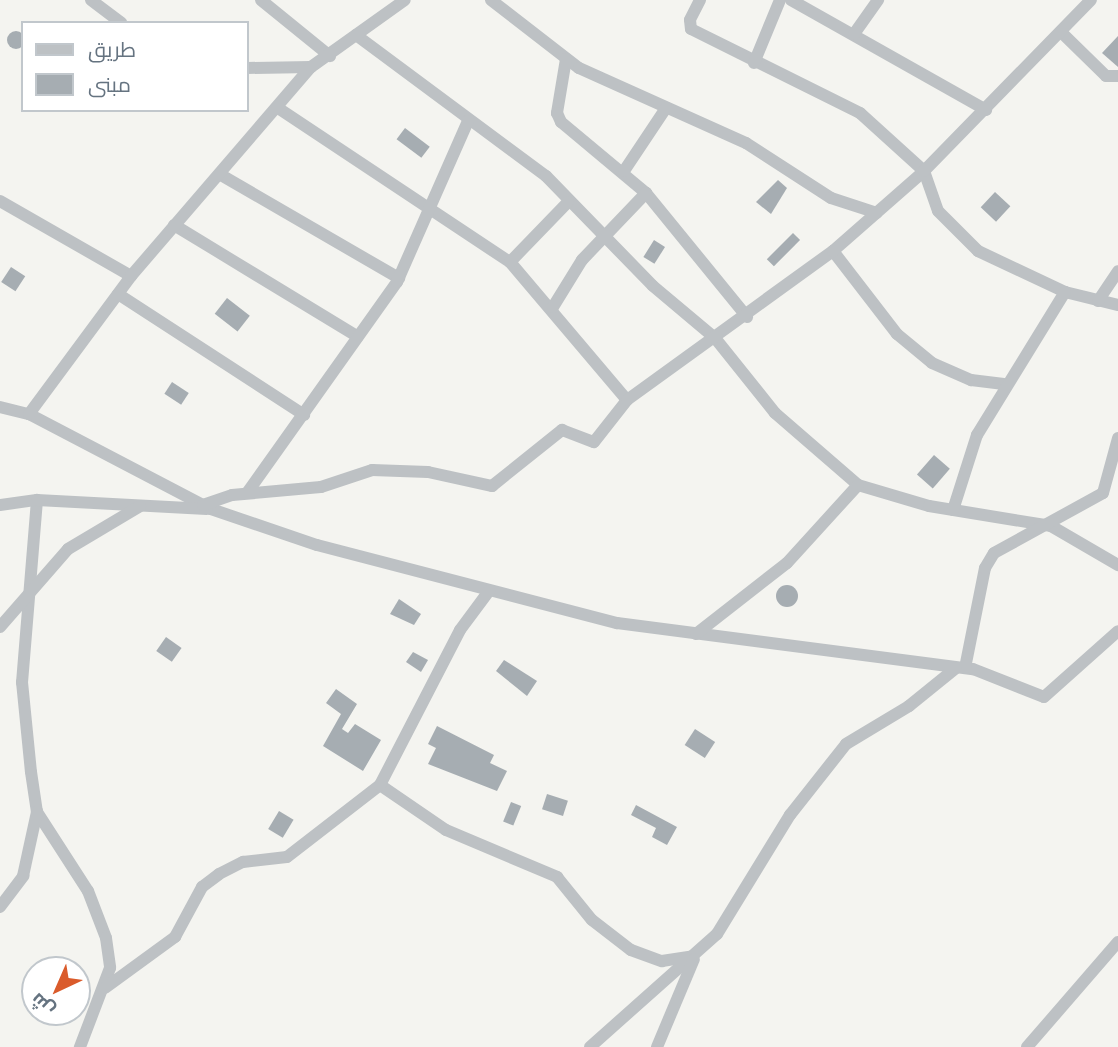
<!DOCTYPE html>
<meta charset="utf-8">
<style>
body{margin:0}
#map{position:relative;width:1118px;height:1047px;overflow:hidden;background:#f4f4f0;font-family:Karla,Cairo,sans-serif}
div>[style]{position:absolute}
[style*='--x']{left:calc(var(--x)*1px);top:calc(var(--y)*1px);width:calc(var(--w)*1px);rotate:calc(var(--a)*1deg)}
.building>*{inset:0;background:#a6adb2;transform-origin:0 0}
.round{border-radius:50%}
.street>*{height:12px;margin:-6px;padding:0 6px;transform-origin:6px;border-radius:6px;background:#bdc1c4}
span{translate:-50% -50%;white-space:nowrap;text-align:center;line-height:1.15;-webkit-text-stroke:7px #fff;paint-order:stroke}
.legend{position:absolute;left:21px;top:21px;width:228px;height:91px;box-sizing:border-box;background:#fff;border:2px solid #c1c7cc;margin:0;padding:9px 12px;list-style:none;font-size:21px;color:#657380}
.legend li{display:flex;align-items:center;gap:14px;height:35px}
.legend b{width:35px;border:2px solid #c1c7cc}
.north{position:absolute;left:21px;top:956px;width:70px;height:70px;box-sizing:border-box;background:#fff;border:2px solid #c1c7cc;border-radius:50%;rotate:224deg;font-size:19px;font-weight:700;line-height:28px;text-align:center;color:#657380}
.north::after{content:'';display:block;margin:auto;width:24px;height:32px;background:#da5b2b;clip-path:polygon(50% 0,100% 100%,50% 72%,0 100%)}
</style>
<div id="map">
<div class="building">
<i class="round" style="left:7px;top:31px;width:18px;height:18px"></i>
<i style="clip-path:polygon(1118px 36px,1118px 67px,1102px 53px)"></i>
<i style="left:405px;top:128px;width:31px;height:14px;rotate:37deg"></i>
<i style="clip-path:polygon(778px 180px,787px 188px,771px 214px,756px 202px)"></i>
<i style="left:995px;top:192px;width:21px;height:21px;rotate:43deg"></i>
<i style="left:793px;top:233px;width:10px;height:37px;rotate:45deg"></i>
<i style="left:654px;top:240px;width:13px;height:20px;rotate:32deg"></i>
<i style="left:11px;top:267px;width:17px;height:18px;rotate:33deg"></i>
<i style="left:227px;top:298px;width:29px;height:20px;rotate:38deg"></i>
<i style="left:172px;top:382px;width:20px;height:14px;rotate:33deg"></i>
<i style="left:934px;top:455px;width:21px;height:26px;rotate:41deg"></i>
<i class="round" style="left:776px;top:585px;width:22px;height:22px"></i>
<i style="clip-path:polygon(399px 599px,421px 614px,414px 625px,390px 614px)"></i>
<i style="left:166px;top:637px;width:19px;height:17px;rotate:35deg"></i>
<i style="clip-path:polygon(413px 652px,428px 660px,421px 672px,406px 662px)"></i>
<i style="clip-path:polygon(504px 660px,537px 681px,527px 696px,496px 671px)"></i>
<i style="clip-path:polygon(336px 689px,357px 704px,342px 729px,348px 733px,355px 724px,381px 740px,363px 771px,323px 746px,341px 714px,326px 703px)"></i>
<i style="clip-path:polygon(437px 726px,494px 755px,490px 763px,507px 771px,497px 791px,428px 764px,436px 748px,428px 744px)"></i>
<i style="left:695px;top:729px;width:24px;height:19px;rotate:33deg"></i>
<i style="left:547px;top:794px;width:22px;height:16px;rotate:18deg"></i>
<i style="left:511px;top:802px;width:11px;height:21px;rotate:22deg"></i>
<i style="clip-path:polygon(636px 805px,677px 827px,667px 845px,652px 837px,656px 828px,631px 815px)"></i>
<i style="left:279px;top:811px;width:17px;height:21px;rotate:31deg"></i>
</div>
<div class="street">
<i style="--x:91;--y:0;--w:38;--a:37"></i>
<i style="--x:261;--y:0;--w:89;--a:39.1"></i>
<i style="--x:491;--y:0;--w:111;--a:37.7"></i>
<i style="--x:579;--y:68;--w:183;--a:24.2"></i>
<i style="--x:746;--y:143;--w:101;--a:32.9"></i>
<i style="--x:831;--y:198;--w:48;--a:18.1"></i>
<i style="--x:700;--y:0;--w:22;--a:117"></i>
<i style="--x:690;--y:20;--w:9;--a:84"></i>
<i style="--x:691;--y:29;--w:189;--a:26.4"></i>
<i style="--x:860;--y:113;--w:86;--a:42.2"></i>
<i style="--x:924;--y:171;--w:42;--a:70.7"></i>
<i style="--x:938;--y:211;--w:57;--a:45"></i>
<i style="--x:978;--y:251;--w:96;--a:25.2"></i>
<i style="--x:1065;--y:292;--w:55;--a:13.8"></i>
<i style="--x:791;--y:0;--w:224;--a:29.4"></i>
<i style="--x:1061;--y:32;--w:63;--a:44.4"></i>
<i style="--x:1106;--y:76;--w:12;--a:0"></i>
<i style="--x:854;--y:34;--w:42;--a:-54.8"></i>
<i style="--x:356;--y:35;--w:237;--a:36.6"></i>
<i style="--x:546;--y:176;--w:153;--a:45.8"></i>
<i style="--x:653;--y:286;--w:81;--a:40"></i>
<i style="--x:715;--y:338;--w:96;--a:51.3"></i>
<i style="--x:775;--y:413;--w:110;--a:40.9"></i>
<i style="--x:858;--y:485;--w:74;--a:16.5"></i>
<i style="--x:929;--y:506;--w:124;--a:9.3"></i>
<i style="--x:1051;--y:526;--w:78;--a:30.2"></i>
<i style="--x:566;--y:59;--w:55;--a:99.5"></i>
<i style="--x:557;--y:113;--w:10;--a:66"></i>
<i style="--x:561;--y:122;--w:111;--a:39.9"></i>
<i style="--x:646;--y:193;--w:160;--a:50.8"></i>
<i style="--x:754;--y:63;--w:68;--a:-67.6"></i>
<i style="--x:247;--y:68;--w:64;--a:-0.9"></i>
<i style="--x:278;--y:108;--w:278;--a:33.6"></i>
<i style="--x:510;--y:262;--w:181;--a:49.7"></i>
<i style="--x:624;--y:171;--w:76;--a:-56.3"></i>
<i style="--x:221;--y:175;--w:206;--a:30.1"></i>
<i style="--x:0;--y:201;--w:151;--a:29.8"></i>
<i style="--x:174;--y:225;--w:215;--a:31.3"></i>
<i style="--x:833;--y:251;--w:105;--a:52.4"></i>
<i style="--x:897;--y:334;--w:45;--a:39.6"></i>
<i style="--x:932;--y:363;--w:43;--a:23.6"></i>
<i style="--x:971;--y:380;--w:33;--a:7"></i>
<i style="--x:510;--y:262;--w:83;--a:-46"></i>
<i style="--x:118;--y:294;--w:222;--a:33"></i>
<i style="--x:1098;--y:301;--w:36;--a:-56"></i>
<i style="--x:553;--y:307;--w:55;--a:-58.3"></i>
<i style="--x:582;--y:260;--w:93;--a:-46.3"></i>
<i style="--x:0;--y:407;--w:30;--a:14"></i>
<i style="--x:29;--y:414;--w:205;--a:27.6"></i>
<i style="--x:211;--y:509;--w:112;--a:18.8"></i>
<i style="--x:317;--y:545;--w:310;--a:14.6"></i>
<i style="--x:617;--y:623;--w:359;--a:7.4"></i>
<i style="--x:973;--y:669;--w:76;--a:21.5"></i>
<i style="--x:1044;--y:697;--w:99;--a:-41.7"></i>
<i style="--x:29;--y:414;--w:172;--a:-53.5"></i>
<i style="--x:131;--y:276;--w:276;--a:-49.3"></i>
<i style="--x:311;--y:67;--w:115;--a:-35.5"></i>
<i style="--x:247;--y:493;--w:259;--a:-54.6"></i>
<i style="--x:397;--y:282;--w:176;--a:-66.2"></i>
<i style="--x:37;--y:500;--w:183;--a:94.7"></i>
<i style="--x:22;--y:682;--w:90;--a:84.3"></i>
<i style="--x:31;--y:772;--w:40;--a:81.5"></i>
<i style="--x:37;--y:812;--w:94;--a:57.2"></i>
<i style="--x:88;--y:891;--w:50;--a:69"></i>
<i style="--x:106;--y:938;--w:30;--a:82"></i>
<i style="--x:110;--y:968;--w:85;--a:110.8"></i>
<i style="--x:0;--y:505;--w:37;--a:-8"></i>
<i style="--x:37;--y:500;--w:170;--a:3"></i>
<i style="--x:203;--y:505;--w:31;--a:-19"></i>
<i style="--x:232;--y:495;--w:89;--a:-5.1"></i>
<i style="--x:321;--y:487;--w:54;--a:-18.4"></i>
<i style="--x:372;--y:470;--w:56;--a:2"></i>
<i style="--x:428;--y:472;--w:66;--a:12.3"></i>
<i style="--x:492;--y:486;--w:90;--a:-38.7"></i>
<i style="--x:562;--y:430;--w:34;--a:21"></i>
<i style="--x:594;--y:442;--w:53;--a:-51.8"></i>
<i style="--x:627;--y:400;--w:254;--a:-35.9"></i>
<i style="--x:833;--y:251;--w:121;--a:-41.3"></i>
<i style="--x:924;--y:171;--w:239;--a:-45.7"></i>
<i style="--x:953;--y:510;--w:79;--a:-72.3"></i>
<i style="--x:977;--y:435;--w:168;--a:-58.4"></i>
<i style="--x:0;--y:627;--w:103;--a:-48.9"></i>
<i style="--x:68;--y:549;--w:84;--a:-30.8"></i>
<i style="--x:696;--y:634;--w:115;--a:-38"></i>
<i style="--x:787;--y:563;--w:105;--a:-47.7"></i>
<i style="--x:965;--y:668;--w:102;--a:-78.7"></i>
<i style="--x:985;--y:568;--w:17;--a:-59"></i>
<i style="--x:994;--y:553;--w:124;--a:-28.8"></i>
<i style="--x:1103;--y:493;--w:57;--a:-74.7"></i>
<i style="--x:380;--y:785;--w:80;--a:34.3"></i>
<i style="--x:446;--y:830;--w:121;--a:22.9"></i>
<i style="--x:557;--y:877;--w:55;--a:50.9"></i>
<i style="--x:592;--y:920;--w:49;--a:37.6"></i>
<i style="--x:631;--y:950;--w:33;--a:20"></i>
<i style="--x:662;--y:961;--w:30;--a:-9"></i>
<i style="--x:0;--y:907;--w:39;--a:-53"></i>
<i style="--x:23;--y:876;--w:66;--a:-77.7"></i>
<i style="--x:105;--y:988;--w:87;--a:-36.1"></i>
<i style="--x:175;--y:937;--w:57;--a:-61.6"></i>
<i style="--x:202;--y:887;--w:21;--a:-37"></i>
<i style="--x:219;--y:874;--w:27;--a:-27"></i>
<i style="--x:243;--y:862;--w:44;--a:-6.5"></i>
<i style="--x:287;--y:857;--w:118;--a:-37.7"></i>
<i style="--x:380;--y:785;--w:174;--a:-62.7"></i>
<i style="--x:460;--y:630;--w:49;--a:-53.4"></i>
<i style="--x:590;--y:1047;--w:170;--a:-41.7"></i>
<i style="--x:717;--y:934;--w:140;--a:-58.5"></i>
<i style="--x:790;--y:815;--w:90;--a:-51.7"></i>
<i style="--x:846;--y:744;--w:74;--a:-31.1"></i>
<i style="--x:909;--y:706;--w:60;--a:-39"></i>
<i style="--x:657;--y:1047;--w:95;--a:-67.2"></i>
<i style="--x:1027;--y:1047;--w:139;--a:-49.1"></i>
</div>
<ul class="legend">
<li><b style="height:9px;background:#bdc1c4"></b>طريق</li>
<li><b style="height:19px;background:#a6adb2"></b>مبنى</li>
</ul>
<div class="north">ش</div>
</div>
